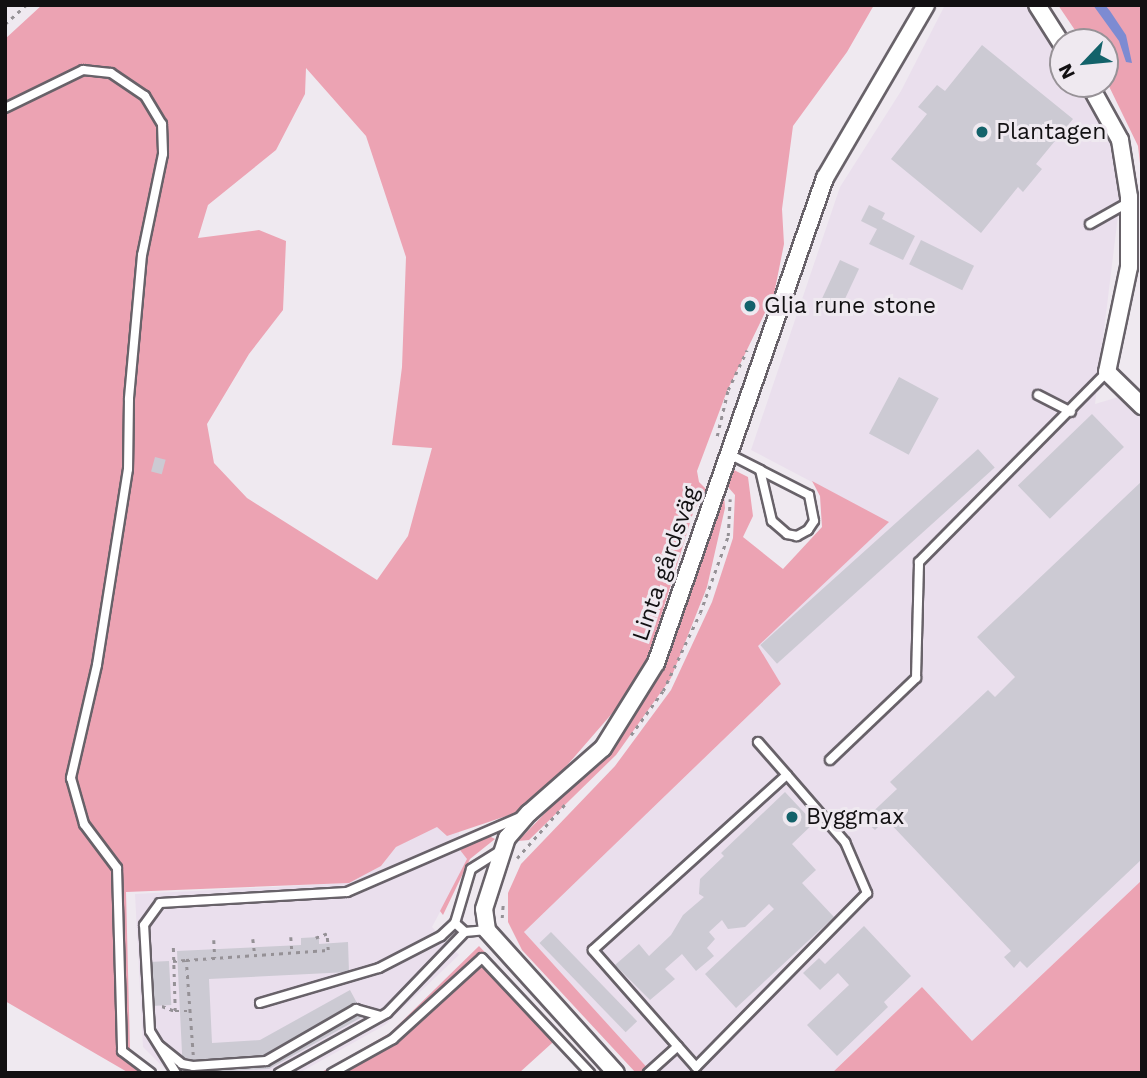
<!DOCTYPE html>
<meta charset="utf-8">
<style>
body{margin:0}
#map{position:relative;width:1147px;height:1078px;overflow:hidden;background:#efe9f0;font-family:"Work Sans",sans-serif}
div>[style]{position:absolute}
[style*='--x']{left:calc(var(--x)*1px);top:calc(var(--y)*1px);width:calc(var(--w)*1px);rotate:calc(var(--a)*1deg)}
.built>*{inset:0;background:#eadfed}
.green>*{inset:0;background:#eca3b3}
.water>*{inset:0;background:#7d8bd2}
.building>*{inset:0;background:#cccad3;transform-origin:0 0}
.path>*{height:2.5px;margin-top:-1.25px;transform-origin:0;background:repeating-linear-gradient(90deg,#959196 0 3.5px,transparent 0 8.5px)}
.roads{filter:drop-shadow(2px 0 #686269) drop-shadow(-2px 0 #686269) drop-shadow(0 2px #686269) drop-shadow(0 -2px #686269)}
.service>*{height:8px;margin:-4px;padding:0 4px;transform-origin:4px;border-radius:4px;background:#fff}
.minor>*{height:16px;margin:-8px;padding:0 8px;transform-origin:8px;border-radius:8px;background:#fff}
.dots>*{width:19px;height:19px;translate:-50% -50%;box-sizing:border-box;border:4px solid #efe9f0;border-radius:50%}
span{translate:-50% -50%;white-space:nowrap;text-align:center;line-height:1.15;-webkit-text-stroke:6px #efe9f0;paint-order:stroke}
.poi-label{font-size:23px;color:#121012}
.left{translate:0 -50%;text-align:left}
.street-label{font-size:23px;color:#121012}
.frame{position:absolute;inset:0;border:7px solid #121012;pointer-events:none}
.north{position:absolute;left:1049px;top:28px;width:70px;height:70px;box-sizing:border-box;background:#efe9f0;border:2px solid #979297;border-radius:50%;rotate:244deg;font-size:19px;font-weight:700;line-height:28px;text-align:center;color:#121012}
.north::after{content:'';display:block;margin:auto;width:24px;height:32px;background:#13626a;clip-path:polygon(50% 0,100% 100%,50% 72%,0 100%)}
</style>
<div id="map">
<div class="built">
<i style="clip-path:polygon(945px 5px,1027px 5px,1063px 63px,1063px 84px,1077px 84px,1110px 142px,1120px 199px,1095px 404px,1142px 390px,1142px 880px,972px 1041px,922px 987px,832px 1073px,652px 1073px,524px 932px,781px 684px,757px 646px,888px 522px,751px 450px,840px 187px,901px 91px)"></i>
<i style="clip-path:polygon(437px 826px,447px 836px,459px 829px,460px 850px,468px 859px,432px 927px,459px 955px,385px 1025px,299px 1073px,169px 1073px,143px 1047px,135px 894px,349px 883px,381px 866px,396px 847px)"></i>
</div>
<div class="green">
<i style="clip-path:polygon(evenodd,42px 5px,874px 5px,847px 52px,793px 126px,782px 209px,784px 244px,774px 294px,727px 391px,697px 471px,699px 482px,707px 490px,694px 510px,649px 655px,622px 702px,563px 770px,515px 813px,447px 836px,437px 827px,396px 847px,381px 866px,349px 883px,126px 892px,130px 1050px,155px 1073px,129px 1073px,5px 1001px,5px 39px,42px 5px,306px 68px,366px 136px,406px 257px,402px 367px,392px 445px,432px 448px,408px 536px,377px 580px,247px 498px,214px 463px,207px 424px,249px 354px,283px 310px,286px 241px,259px 230px,198px 238px,208px 205px,276px 150px,305px 94px,306px 68px)"></i>
<i style="clip-path:polygon(1058px 5px,1142px 5px,1142px 181px,1138px 146px,1105px 78px,1105px 42px,1083px 42px)"></i>
<i style="clip-path:polygon(734px 470px,748px 477px,753px 516px,743px 537px,783px 569px,822px 527px,820px 496px,812px 481px,889px 522px,758px 646px,781px 684px,524px 932px,652px 1073px,636px 1073px,522px 950px,508px 922px,508px 893px,521px 864px,615px 766px,671px 690px,712px 602px,733px 538px,735px 495px,728px 487px)"></i>
<i style="clip-path:polygon(724px 494px,725px 508px,707px 587px,671px 678px,616px 755px,529px 840px,518px 841px,611px 745px,650px 690px,674px 640px)"></i>
<i style="clip-path:polygon(489px 836px,495px 839px,470px 859px,443px 915px,440px 911px,467px 859px,460px 850px)"></i>
<i style="clip-path:polygon(1142px 880px,1142px 1073px,832px 1073px,922px 987px,972px 1041px)"></i>
<i style="clip-path:polygon(479px 946px,562px 1034px,519px 1073px,320px 1073px,390px 1033px)"></i>
</div>
<div class="water">
<i style="clip-path:polygon(1093px 5px,1105px 5px,1110px 11px,1126px 35px,1132px 63px,1126px 62px,1119px 41px)"></i>
</div>
<div class="building">
<i style="clip-path:polygon(982px 45px,1073px 119px,1036px 164px,1042px 169px,1023px 192px,1018px 187px,981px 233px,891px 159px,927px 114px,918px 107px,937px 85px,945px 91px)"></i>
<i style="clip-path:polygon(869px 205px,885px 213px,882px 219px,915px 236px,903px 260px,869px 244px,877px 229px,861px 221px)"></i>
<i style="left:921px;top:240px;width:59px;height:27px;rotate:26deg"></i>
<i style="left:840px;top:260px;width:21px;height:51px;rotate:25deg"></i>
<i style="left:899px;top:377px;width:45px;height:64px;rotate:28deg"></i>
<i style="left:1092px;top:414px;width:46px;height:103px;rotate:46deg"></i>
<i style="left:978px;top:449px;width:25px;height:293px;rotate:48deg"></i>
<i style="left:155px;top:457px;width:11px;height:15px;rotate:15deg"></i>
<i style="clip-path:polygon(1142px 481px,1142px 859px,1027px 968px,1020px 961px,1014px 968px,1004px 957px,1011px 951px,886px 819px,875px 830px,864px 820px,897px 789px,890px 782px,988px 690px,995px 697px,1015px 677px,977px 637px)"></i>
<i style="clip-path:polygon(785px 792px,814px 823px,792px 844px,816px 870px,802px 883px,834px 917px,736px 1008px,705px 974px,774px 909px,769px 904px,745px 927px,728px 929px,722px 920px,709px 932px,715px 939px,707px 948px,714px 956px,696px 971px,682px 954px,665px 969px,675px 979px,650px 1000px,615px 965px,639px 944px,649px 956px,671px 935px,683px 915px,704px 897px,699px 894px,700px 879px,724px 856px,721px 853px)"></i>
<i style="clip-path:polygon(864px 926px,911px 976px,884px 1002px,888px 1007px,837px 1056px,807px 1025px,849px 985px,838px 973px,820px 990px,803px 973px,819px 958px,825px 964px)"></i>
<i style="left:551px;top:932px;width:124px;height:16px;rotate:46deg"></i>
<i style="clip-path:polygon(319px 937px,319px 944px,348px 942px,349px 972px,209px 979px,212px 1043px,260px 1040px,350px 990px,364px 1016px,269px 1069px,183px 1073px,177px 951px,301px 945px,301px 938px)"></i>
<i style="left:169px;top:961px;width:44px;height:20px;rotate:87deg"></i>
</div>
<div class="path">
<i style="--x:5;--y:24;--w:28;--a:-42"></i>
<i style="--x:717;--y:436;--w:47;--a:-76.6"></i>
<i style="--x:728;--y:390;--w:44;--a:-64.6"></i>
<i style="--x:631;--y:735;--w:54;--a:-54"></i>
<i style="--x:663;--y:691;--w:86;--a:-64.6"></i>
<i style="--x:700;--y:613;--w:82;--a:-70"></i>
<i style="--x:728;--y:536;--w:37;--a:-87"></i>
<i style="--x:517;--y:858;--w:74;--a:-48.3"></i>
<i style="--x:502;--y:918;--w:14;--a:-86"></i>
<i style="--x:291;--y:937;--w:16;--a:86"></i>
<i style="--x:253;--y:939;--w:16;--a:83"></i>
<i style="--x:214;--y:940;--w:18;--a:87"></i>
<i style="--x:173;--y:961;--w:13;--a:-4"></i>
<i style="--x:162;--y:1006;--w:14;--a:21"></i>
<i style="--x:175;--y:1011;--w:68;--a:-91.7"></i>
<i style="--x:175;--y:1011;--w:14;--a:0"></i>
<i style="--x:193;--y:1055;--w:95;--a:-94.2"></i>
<i style="--x:186;--y:960;--w:142;--a:-4"></i>
<i style="--x:328;--y:950;--w:16;--a:-94"></i>
<i style="--x:327;--y:934;--w:12;--a:160"></i>
</div>
<div class="roads">
<div class="service">
<i style="--x:5;--y:108;--w:87;--a:-26"></i>
<i style="--x:83;--y:70;--w:28;--a:6"></i>
<i style="--x:111;--y:73;--w:41;--a:34.1"></i>
<i style="--x:145;--y:96;--w:33;--a:59"></i>
<i style="--x:162;--y:124;--w:30;--a:88"></i>
<i style="--x:163;--y:154;--w:103;--a:101.7"></i>
<i style="--x:142;--y:255;--w:145;--a:95.2"></i>
<i style="--x:129;--y:399;--w:70;--a:90.8"></i>
<i style="--x:128;--y:469;--w:198;--a:99"></i>
<i style="--x:97;--y:665;--w:116;--a:103"></i>
<i style="--x:71;--y:778;--w:48;--a:74.2"></i>
<i style="--x:84;--y:824;--w:55;--a:53.1"></i>
<i style="--x:117;--y:868;--w:183;--a:88.4"></i>
<i style="--x:122;--y:1051;--w:36;--a:37"></i>
<i style="--x:1090;--y:224;--w:45;--a:-29.4"></i>
<i style="--x:1038;--y:395;--w:37;--a:27"></i>
<i style="--x:729;--y:454;--w:35;--a:27"></i>
<i style="--x:760;--y:470;--w:55;--a:27"></i>
<i style="--x:809;--y:495;--w:26;--a:79"></i>
<i style="--x:814;--y:521;--w:11;--a:124"></i>
<i style="--x:808;--y:530;--w:13;--a:151"></i>
<i style="--x:797;--y:536;--w:10;--a:-169"></i>
<i style="--x:787;--y:534;--w:20;--a:-139"></i>
<i style="--x:772;--y:521;--w:52;--a:-103.2"></i>
<i style="--x:758;--y:742;--w:44;--a:48.7"></i>
<i style="--x:787;--y:775;--w:89;--a:49.1"></i>
<i style="--x:845;--y:842;--w:56;--a:66.7"></i>
<i style="--x:867;--y:893;--w:244;--a:134.5"></i>
<i style="--x:696;--y:1067;--w:156;--a:-131.4"></i>
<i style="--x:593;--y:950;--w:261;--a:-42.1"></i>
<i style="--x:830;--y:760;--w:119;--a:-43.6"></i>
<i style="--x:916;--y:678;--w:116;--a:-88.5"></i>
<i style="--x:919;--y:562;--w:267;--a:-45.3"></i>
<i style="--x:455;--y:923;--w:13;--a:42"></i>
<i style="--x:465;--y:932;--w:22;--a:-5"></i>
<i style="--x:260;--y:1003;--w:124;--a:-16.4"></i>
<i style="--x:379;--y:968;--w:70;--a:-27.3"></i>
<i style="--x:441;--y:936;--w:19;--a:-43"></i>
<i style="--x:455;--y:923;--w:56;--a:-73.5"></i>
<i style="--x:471;--y:869;--w:36;--a:-32"></i>
<i style="--x:160;--y:1046;--w:28;--a:39"></i>
<i style="--x:182;--y:1064;--w:11;--a:10"></i>
<i style="--x:193;--y:1066;--w:73;--a:-3.9"></i>
<i style="--x:266;--y:1061;--w:104;--a:-30"></i>
<i style="--x:356;--y:1009;--w:25;--a:16"></i>
<i style="--x:176;--y:1073;--w:49;--a:-121.8"></i>
<i style="--x:150;--y:1031;--w:106;--a:-93.2"></i>
<i style="--x:144;--y:925;--w:27;--a:-54"></i>
<i style="--x:160;--y:903;--w:187;--a:-3.4"></i>
<i style="--x:347;--y:892;--w:189;--a:-23.4"></i>
<i style="--x:279;--y:1073;--w:124;--a:-29.1"></i>
<i style="--x:387;--y:1013;--w:112;--a:-46.1"></i>
<i style="--x:332;--y:1073;--w:70;--a:-29.1"></i>
<i style="--x:393;--y:1039;--w:120;--a:-42.3"></i>
<i style="--x:482;--y:958;--w:158;--a:46.8"></i>
<i style="--x:648;--y:1073;--w:40;--a:-42"></i>
</div>
<div class="minor">
<i style="--x:1037;--y:5;--w:49;--a:57.6"></i>
<i style="--x:1089;--y:84;--w:64;--a:61"></i>
<i style="--x:1120;--y:140;--w:58;--a:81"></i>
<i style="--x:1129;--y:197;--w:70;--a:90"></i>
<i style="--x:1129;--y:267;--w:107;--a:101.8"></i>
<i style="--x:1107;--y:372;--w:49;--a:44.2"></i>
<i style="--x:616;--y:1073;--w:193;--a:-132.1"></i>
<i style="--x:487;--y:930;--w:21;--a:-98"></i>
<i style="--x:484;--y:909;--w:75;--a:-72.1"></i>
<i style="--x:507;--y:838;--w:33;--a:-49"></i>
<i style="--x:529;--y:813;--w:98;--a:-41.3"></i>
<i style="--x:603;--y:748;--w:100;--a:-58.1"></i>
<i style="--x:656;--y:663;--w:514;--a:-70.79"></i>
<i style="--x:825;--y:178;--w:200;--a:-59.7"></i>
</div>
</div>
<div class="dots">
<i style="left:982px;top:132px;background:#13626a"></i>
<i style="left:750px;top:306px;background:#13626a"></i>
<i style="left:792px;top:817px;background:#13626a"></i>
</div>
<div class="poi-label">
<span class="left" style="left:996px;top:132px">Plantagen</span>
<span class="left" style="left:764px;top:306px">Glia rune stone</span>
<span class="left" style="left:806px;top:817px">Byggmax</span>
</div>
<div class="street-label">
<span style="left:666px;top:564px;rotate:-71deg">Linta gårdsväg</span>
</div>
<div class="frame"></div>
<div class="north">N</div>
</div>
